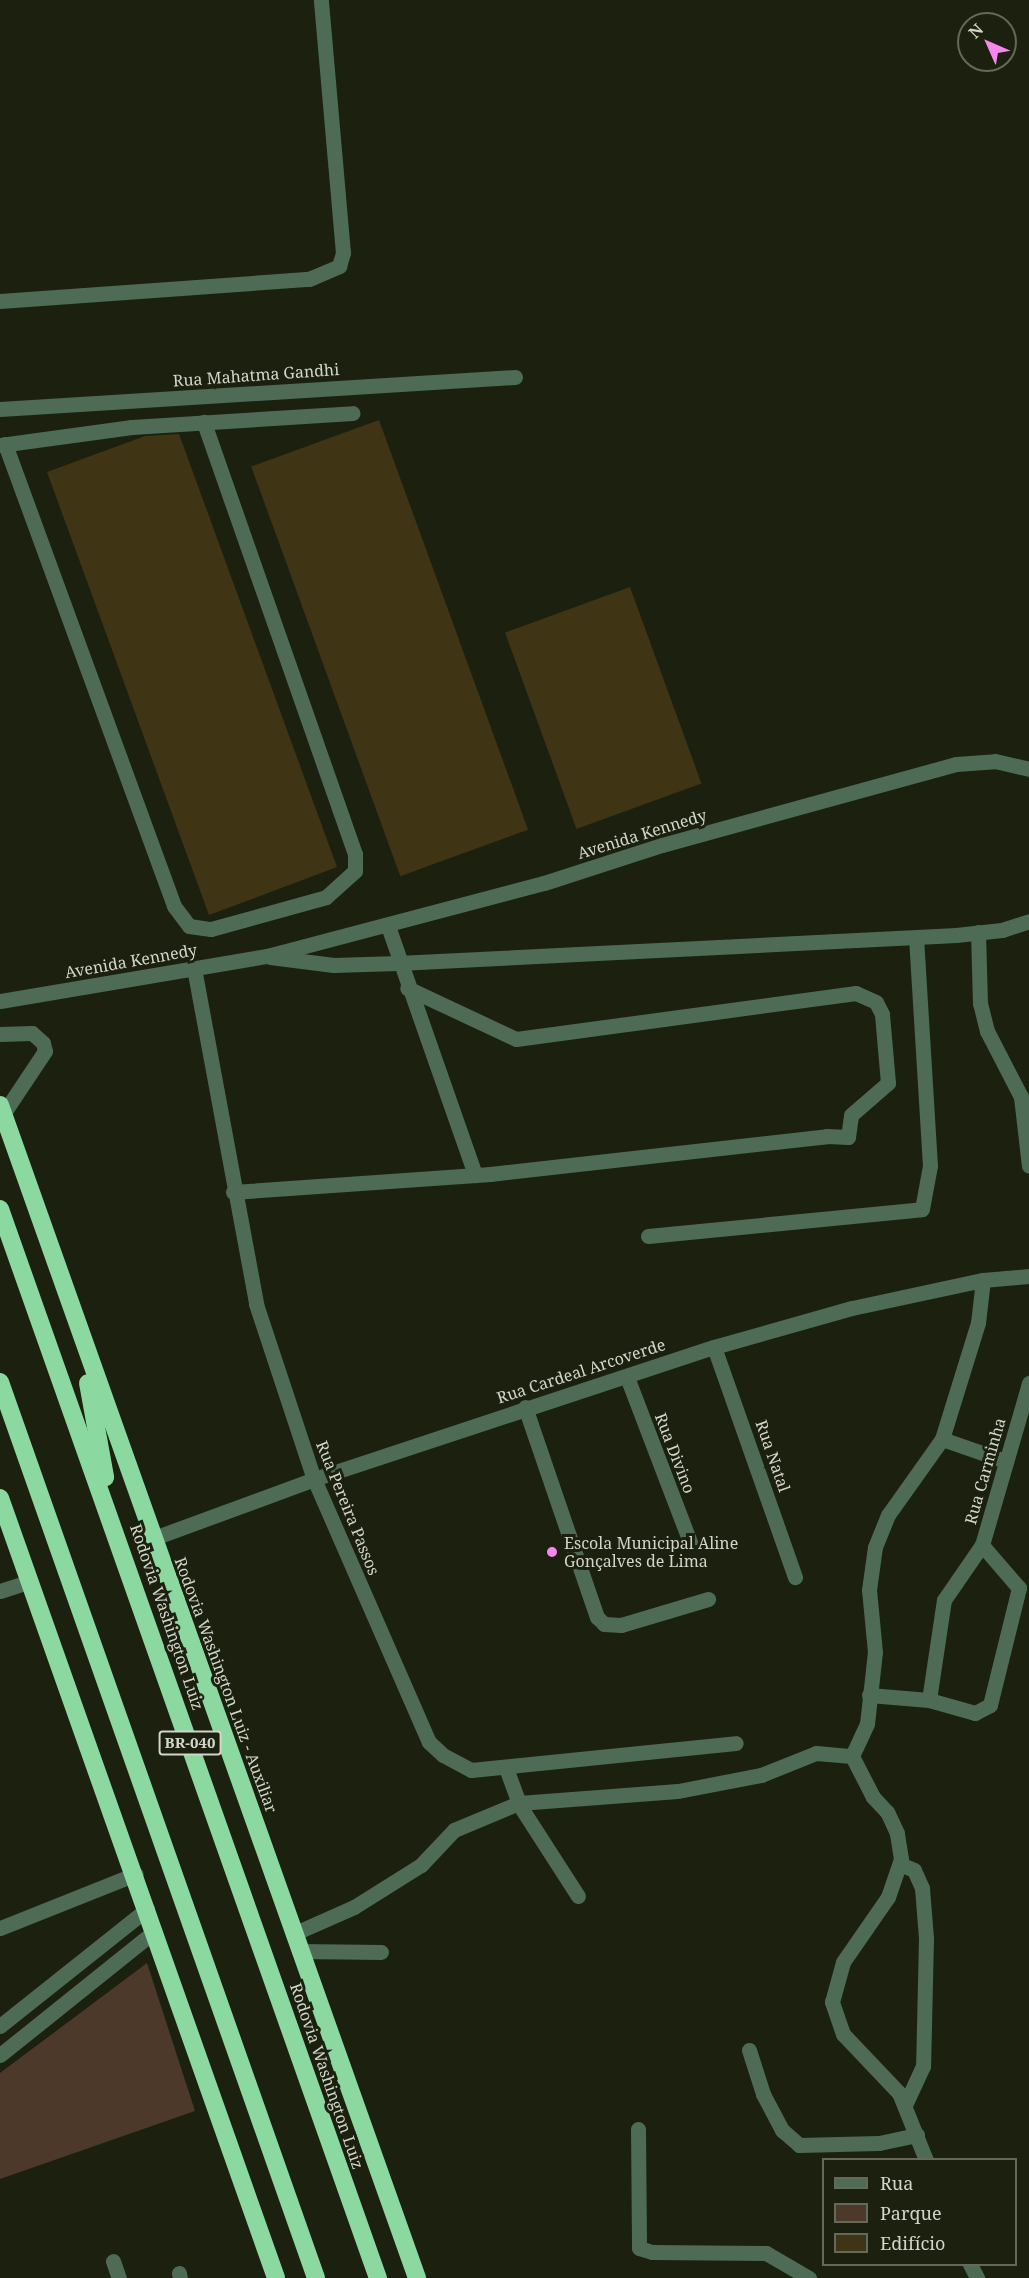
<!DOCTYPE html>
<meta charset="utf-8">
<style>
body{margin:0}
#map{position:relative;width:1029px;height:2278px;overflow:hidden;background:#1b200f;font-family:"Noto Serif",serif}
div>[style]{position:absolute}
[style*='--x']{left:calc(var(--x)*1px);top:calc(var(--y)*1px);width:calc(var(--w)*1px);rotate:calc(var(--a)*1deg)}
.green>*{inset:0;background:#4d3929}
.building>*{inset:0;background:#3f3413;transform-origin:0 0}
.minor>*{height:15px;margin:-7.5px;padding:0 7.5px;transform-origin:7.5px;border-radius:7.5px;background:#4d6b55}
.highway>*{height:18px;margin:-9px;padding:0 9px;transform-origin:9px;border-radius:9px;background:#8bd9a1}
.dots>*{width:16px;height:16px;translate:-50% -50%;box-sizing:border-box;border:3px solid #1b200f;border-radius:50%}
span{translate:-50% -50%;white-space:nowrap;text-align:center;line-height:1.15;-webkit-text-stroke:6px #1b200f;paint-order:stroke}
.shield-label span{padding:2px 4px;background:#1b200f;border:2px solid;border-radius:4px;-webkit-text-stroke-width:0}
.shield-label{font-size:15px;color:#d2d6ca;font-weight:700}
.street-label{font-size:16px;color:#d2d6ca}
.poi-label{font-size:16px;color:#d2d6ca}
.left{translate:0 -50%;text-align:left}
.legend{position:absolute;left:822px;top:2158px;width:195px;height:108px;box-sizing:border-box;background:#1b200f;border:2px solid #64695a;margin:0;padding:8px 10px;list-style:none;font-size:18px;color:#d2d6ca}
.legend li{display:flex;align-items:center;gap:12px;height:30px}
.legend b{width:30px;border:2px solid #64695a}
.north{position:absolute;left:957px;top:12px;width:60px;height:60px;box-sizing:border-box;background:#1b200f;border:2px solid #64695a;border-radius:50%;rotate:315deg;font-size:16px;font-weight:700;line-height:24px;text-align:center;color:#d2d6ca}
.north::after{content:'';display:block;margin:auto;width:21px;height:27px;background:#f688ed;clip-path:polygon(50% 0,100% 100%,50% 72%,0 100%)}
</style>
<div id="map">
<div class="green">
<i style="clip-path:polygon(147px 1963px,195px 2111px,0 2179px,0 2073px)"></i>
</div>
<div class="building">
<i style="left:379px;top:420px;width:436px;height:136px;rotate:70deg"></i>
<i style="clip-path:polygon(179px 434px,337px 867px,209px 915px,47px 472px,145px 436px)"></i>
<i style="left:630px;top:587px;width:209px;height:133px;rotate:70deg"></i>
</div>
<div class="minor">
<i style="--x:0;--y:301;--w:310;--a:-4.1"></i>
<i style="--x:309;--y:279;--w:33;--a:-23"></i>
<i style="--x:339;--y:266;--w:14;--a:-73"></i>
<i style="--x:343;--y:253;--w:254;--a:-95"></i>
<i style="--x:0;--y:409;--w:516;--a:-3.56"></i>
<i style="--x:5;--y:444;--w:492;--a:69.9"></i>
<i style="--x:174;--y:906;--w:25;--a:53"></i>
<i style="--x:189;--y:926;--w:22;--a:8"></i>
<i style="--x:211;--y:929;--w:119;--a:-15.5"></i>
<i style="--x:326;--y:897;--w:39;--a:-42"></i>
<i style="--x:355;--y:871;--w:17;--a:-90"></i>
<i style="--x:355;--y:854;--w:458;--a:-109.3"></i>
<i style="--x:0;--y:445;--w:133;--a:-7.8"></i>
<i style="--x:132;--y:427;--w:221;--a:-3.6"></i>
<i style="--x:388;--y:926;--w:264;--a:70.7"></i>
<i style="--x:978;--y:932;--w:71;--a:88.4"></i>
<i style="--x:980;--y:1003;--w:29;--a:76"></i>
<i style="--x:987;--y:1031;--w:74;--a:62.7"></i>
<i style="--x:1021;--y:1097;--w:69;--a:83.4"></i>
<i style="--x:270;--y:957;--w:64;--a:7.2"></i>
<i style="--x:333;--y:965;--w:65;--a:-1.8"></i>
<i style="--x:398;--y:963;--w:559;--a:-2.87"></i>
<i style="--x:956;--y:935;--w:46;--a:-6.2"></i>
<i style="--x:1002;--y:930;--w:28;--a:-18"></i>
<i style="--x:194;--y:968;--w:342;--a:79.5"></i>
<i style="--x:256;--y:1304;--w:184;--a:71.7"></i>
<i style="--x:314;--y:1479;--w:287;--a:66.4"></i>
<i style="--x:429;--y:1742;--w:19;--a:43"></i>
<i style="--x:443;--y:1755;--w:32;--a:28"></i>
<i style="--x:471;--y:1770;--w:266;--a:-5.8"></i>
<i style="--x:0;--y:1001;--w:271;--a:-9.6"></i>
<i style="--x:267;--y:956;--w:286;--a:-14.8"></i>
<i style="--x:544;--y:883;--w:124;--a:-17.9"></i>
<i style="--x:662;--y:845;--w:305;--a:-15.4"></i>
<i style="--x:956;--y:764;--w:39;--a:-4"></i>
<i style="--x:995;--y:761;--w:35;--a:13"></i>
<i style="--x:0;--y:1034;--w:32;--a:-2"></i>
<i style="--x:32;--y:1033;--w:15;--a:42"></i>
<i style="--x:43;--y:1043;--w:8;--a:76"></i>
<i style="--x:45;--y:1051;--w:76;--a:123.7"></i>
<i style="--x:233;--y:1192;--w:258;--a:-4"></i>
<i style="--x:490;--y:1174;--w:339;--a:-6.4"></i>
<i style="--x:827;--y:1136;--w:21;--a:3"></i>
<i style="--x:848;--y:1137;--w:22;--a:-82"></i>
<i style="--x:851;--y:1115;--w:49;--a:-40.9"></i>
<i style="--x:888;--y:1083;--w:69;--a:-95"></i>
<i style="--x:882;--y:1014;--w:13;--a:-117"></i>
<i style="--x:876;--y:1002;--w:22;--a:-156"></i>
<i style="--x:856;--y:993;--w:343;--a:172.3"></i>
<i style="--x:516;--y:1039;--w:120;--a:-154.9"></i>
<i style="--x:648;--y:1236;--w:275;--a:-5.6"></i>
<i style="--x:922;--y:1209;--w:44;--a:-79.5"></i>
<i style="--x:930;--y:1166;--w:229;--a:-93.5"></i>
<i style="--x:714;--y:1347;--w:244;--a:70.6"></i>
<i style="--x:627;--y:1377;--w:177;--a:69.1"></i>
<i style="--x:525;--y:1407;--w:222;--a:71.1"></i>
<i style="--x:597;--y:1617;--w:10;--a:45"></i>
<i style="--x:604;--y:1624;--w:17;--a:3"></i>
<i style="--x:621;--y:1625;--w:91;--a:-16.6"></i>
<i style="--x:942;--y:1439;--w:67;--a:19.2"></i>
<i style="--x:154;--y:1538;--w:171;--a:-20.2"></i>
<i style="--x:314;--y:1479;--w:421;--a:-18.3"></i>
<i style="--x:714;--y:1347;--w:143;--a:-15.8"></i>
<i style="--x:852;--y:1308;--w:134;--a:-12.1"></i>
<i style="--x:983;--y:1280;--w:46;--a:-5"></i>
<i style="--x:0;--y:1591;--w:32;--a:-18"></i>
<i style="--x:869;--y:1695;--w:60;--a:4.8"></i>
<i style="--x:929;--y:1700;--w:48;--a:15.8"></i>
<i style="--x:975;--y:1713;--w:17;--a:-28"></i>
<i style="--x:990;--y:1705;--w:121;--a:-76.1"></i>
<i style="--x:1019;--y:1588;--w:57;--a:-130.7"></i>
<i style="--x:929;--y:1700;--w:101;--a:-81.5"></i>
<i style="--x:944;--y:1600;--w:67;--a:-55.4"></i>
<i style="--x:982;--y:1545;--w:169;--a:-73.8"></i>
<i style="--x:506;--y:1768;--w:40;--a:69.8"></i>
<i style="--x:520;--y:1806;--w:107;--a:57.2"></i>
<i style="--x:900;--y:1864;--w:15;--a:23"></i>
<i style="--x:914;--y:1870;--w:20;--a:66"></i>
<i style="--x:922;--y:1888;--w:50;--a:85.4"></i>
<i style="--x:926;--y:1938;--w:128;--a:91.3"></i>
<i style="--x:923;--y:2066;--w:43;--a:114.8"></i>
<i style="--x:0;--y:1928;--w:146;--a:-21.7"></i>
<i style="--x:293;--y:1934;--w:67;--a:-23.9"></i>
<i style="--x:354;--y:1907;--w:79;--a:-32.1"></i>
<i style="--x:421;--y:1865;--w:48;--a:-46.7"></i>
<i style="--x:454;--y:1830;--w:70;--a:-22.6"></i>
<i style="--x:519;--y:1803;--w:159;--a:-4.3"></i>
<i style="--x:678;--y:1791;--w:85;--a:-10.9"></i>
<i style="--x:761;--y:1775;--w:59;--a:-21.8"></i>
<i style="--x:816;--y:1753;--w:36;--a:5"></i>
<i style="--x:299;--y:1951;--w:82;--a:0.7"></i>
<i style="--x:0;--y:2026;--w:188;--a:-38.5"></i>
<i style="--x:749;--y:2050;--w:46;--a:72.3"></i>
<i style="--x:763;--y:2094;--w:41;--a:62.2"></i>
<i style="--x:782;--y:2130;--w:23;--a:41"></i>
<i style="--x:799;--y:2145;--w:80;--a:-1.4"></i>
<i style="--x:879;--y:2143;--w:39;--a:-12"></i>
<i style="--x:0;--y:2055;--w:198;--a:-38.7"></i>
<i style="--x:638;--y:2129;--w:119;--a:89.5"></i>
<i style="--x:639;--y:2248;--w:14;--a:17"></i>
<i style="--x:652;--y:2252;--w:114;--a:0.5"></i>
<i style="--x:766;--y:2253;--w:50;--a:30.2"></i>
<i style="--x:926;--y:2160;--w:72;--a:-111.9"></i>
<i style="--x:899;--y:2093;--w:81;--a:-133.5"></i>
<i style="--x:843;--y:2034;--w:34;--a:-109"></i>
<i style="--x:832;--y:2002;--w:41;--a:-74.6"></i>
<i style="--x:843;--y:1962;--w:79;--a:-55.3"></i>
<i style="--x:888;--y:1897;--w:40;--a:-71.1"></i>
<i style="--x:901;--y:1859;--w:26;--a:-99"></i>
<i style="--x:897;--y:1833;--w:23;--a:-115"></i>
<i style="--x:887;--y:1812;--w:21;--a:-133"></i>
<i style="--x:873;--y:1797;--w:46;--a:-117.1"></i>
<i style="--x:852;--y:1756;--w:35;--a:-65"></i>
<i style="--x:867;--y:1724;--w:72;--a:-83.7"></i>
<i style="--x:875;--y:1652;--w:62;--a:-95.5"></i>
<i style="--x:869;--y:1590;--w:43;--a:-82.1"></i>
<i style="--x:875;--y:1547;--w:35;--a:-68"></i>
<i style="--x:888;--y:1515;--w:93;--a:-54.6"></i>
<i style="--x:942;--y:1439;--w:121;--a:-72.8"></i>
<i style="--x:978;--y:1323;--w:43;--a:-83.4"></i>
<i style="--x:113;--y:2261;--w:18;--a:71"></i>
<i style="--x:970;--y:2264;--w:16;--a:63"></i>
<i style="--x:179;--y:2273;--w:5;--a:79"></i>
</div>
<div class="highway">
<i style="--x:0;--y:1105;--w:1245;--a:70.43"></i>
<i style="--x:0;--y:1209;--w:1134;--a:70.53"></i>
<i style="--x:0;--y:1382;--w:950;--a:70.57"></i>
<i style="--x:88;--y:1383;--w:96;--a:79.7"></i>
<i style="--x:0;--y:1498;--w:827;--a:70.51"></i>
</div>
<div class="dots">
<i style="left:552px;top:1552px;background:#f688ed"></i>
</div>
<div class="shield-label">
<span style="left:190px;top:1743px">BR-040</span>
</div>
<div class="street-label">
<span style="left:256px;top:375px;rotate:-4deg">Rua Mahatma Gandhi</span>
<span style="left:642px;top:834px;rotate:-17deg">Avenida Kennedy</span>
<span style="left:131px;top:961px;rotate:-10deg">Avenida Kennedy</span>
<span style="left:581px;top:1371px;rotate:-18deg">Rua Cardeal Arcoverde</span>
<span style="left:675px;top:1453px;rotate:69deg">Rua Divino</span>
<span style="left:773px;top:1456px;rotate:71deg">Rua Natal</span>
<span style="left:985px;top:1471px;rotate:-74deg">Rua Carminha</span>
<span style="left:348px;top:1508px;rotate:68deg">Rua Pereira Passos</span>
<span style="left:167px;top:1617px;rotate:71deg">Rodovia Washington Luiz</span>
<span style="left:226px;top:1685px;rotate:70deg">Rodovia Washington Luiz - Auxiliar</span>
<span style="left:327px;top:2076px;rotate:71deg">Rodovia Washington Luiz</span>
</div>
<div class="poi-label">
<span class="left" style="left:564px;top:1552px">Escola Municipal Aline<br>Gonçalves de Lima</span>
</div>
<ul class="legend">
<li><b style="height:8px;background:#4d6b55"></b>Rua</li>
<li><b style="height:16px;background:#4d3929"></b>Parque</li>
<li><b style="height:16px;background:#3f3413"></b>Edifício</li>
</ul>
<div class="north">N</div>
</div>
